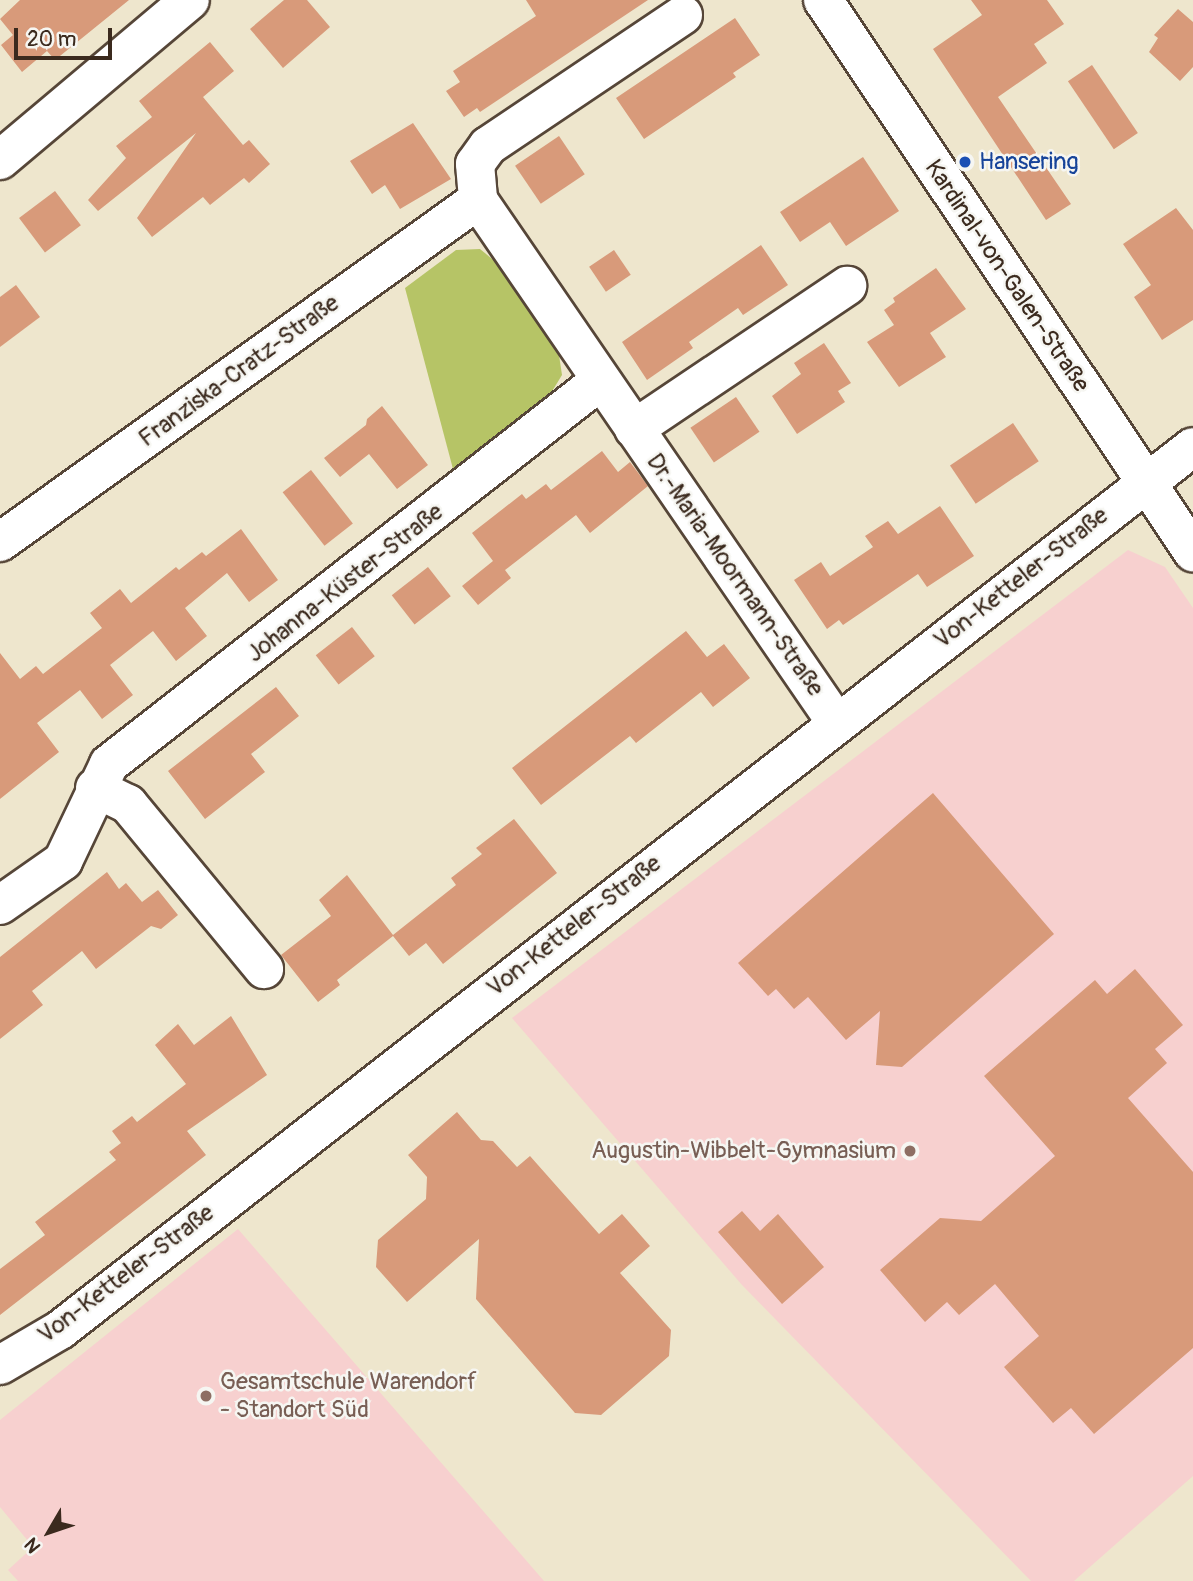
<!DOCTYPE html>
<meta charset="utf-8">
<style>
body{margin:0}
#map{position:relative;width:1193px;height:1581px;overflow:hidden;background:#eee6cd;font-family:Pangolin,sans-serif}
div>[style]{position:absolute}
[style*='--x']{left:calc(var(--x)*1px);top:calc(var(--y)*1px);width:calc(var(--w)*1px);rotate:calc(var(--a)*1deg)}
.built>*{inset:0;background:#f7d0cf}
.green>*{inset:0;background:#b6c466}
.building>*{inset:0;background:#d89a7a;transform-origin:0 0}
.roads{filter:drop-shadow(2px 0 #564638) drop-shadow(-2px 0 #564638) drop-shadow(0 2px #564638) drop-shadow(0 -2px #564638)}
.minor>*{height:38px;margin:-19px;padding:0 19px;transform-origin:19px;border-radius:19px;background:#fff}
.dots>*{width:19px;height:19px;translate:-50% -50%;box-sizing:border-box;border:4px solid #f6f6f2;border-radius:50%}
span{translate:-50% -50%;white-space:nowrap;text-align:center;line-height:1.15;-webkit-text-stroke:5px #f6f6f2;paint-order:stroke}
.transit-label{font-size:24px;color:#164399}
.left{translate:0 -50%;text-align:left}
.street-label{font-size:24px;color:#3b2a1e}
.education-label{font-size:24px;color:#785e54}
.right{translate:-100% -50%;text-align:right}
.north{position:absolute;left:14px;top:1497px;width:70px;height:70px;-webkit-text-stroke:5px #f6f6f2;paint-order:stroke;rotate:231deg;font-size:19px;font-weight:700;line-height:28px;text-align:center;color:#3b2a1e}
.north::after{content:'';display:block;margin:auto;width:24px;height:32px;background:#3b2a1e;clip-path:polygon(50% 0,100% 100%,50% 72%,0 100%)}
.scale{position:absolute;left:14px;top:28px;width:98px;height:32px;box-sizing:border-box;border:4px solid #3b2a1e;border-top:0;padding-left:9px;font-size:21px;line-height:24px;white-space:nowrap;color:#3b2a1e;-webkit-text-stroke:5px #f6f6f2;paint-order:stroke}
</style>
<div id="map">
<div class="built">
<i style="clip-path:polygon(1128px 550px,1165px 567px,1193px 608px,1193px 1476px,1074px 1581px,1031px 1581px,742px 1285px,512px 1018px)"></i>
<i style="clip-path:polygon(238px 1229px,544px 1581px,18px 1581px,8px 1570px,33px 1547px,0 1507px,0 1420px)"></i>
</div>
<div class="green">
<i style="clip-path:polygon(480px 249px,497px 263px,559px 355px,562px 375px,551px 393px,453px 469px,405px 288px,456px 250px)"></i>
</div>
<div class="building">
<i style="clip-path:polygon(20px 0,129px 0,55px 60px,47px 51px,22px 72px,1px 45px,13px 35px,0 19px)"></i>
<i style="clip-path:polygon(284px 0,307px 0,330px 27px,283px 68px,250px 29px)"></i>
<i style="clip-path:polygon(526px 0,648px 0,480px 112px,477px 108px,464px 117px,446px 91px,460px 82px,453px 71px,536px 16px)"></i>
<i style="clip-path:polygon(971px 0,1047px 0,1064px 24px,1034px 44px,1047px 63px,998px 97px,1071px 204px,1046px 220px,933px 49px,982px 15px)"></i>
<i style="clip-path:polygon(1178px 9px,1193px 22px,1193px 67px,1180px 81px,1149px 52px,1158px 38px,1154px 35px)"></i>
<i style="clip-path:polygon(735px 18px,760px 55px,733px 73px,736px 77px,644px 139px,616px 98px)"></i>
<i style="clip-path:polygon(210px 42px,234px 71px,203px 97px,243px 145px,249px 140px,270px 164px,249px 183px,244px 178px,210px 205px,203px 197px,152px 237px,137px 218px,196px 133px,98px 211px,88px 200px,126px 158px,116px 146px,152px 117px,139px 101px)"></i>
<i style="left:1092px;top:65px;width:82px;height:29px;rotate:56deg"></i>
<i style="clip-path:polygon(413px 123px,451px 179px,400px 209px,385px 185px,372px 194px,350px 161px)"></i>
<i style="left:559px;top:136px;width:46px;height:53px;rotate:56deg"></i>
<i style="clip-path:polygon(863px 157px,899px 211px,846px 246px,830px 222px,800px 242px,780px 212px)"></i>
<i style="left:55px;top:191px;width:43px;height:45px;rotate:53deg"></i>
<i style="clip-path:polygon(1176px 208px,1193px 230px,1193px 320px,1162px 340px,1134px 297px,1151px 285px,1123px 244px)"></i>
<i style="clip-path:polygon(761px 245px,788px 285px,743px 315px,738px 308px,689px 342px,693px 348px,647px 380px,622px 342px)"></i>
<i style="left:614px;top:250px;width:30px;height:30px;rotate:56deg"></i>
<i style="clip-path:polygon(936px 268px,966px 309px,930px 333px,946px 357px,899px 387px,867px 342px,894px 325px,884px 310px,895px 302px,893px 298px)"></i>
<i style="clip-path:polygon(16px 285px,40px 317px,0 347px,0 297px)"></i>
<i style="clip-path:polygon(824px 343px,851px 383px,838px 391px,845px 402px,797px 434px,772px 396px,801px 374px,794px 363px)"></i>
<i style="left:736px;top:397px;width:42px;height:55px;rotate:56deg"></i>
<i style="clip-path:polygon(382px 406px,428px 465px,397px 489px,369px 454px,340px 477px,324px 458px,366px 425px,367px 419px)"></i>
<i style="left:1013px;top:423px;width:46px;height:76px;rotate:56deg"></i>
<i style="clip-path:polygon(602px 451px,618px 472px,630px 462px,648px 486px,590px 533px,576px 515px,505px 570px,511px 578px,478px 605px,462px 586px,493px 561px,472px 533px,522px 494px,526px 499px,546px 484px,551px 490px)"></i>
<i style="left:311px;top:470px;width:68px;height:36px;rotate:52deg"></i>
<i style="clip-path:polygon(940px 506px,974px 556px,927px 587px,918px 574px,843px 625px,839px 620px,827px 629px,794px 580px,821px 562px,830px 576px,873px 547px,865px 536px,888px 521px,898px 534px)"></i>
<i style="clip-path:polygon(241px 529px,278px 580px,249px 602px,227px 573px,185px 608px,207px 636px,176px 661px,153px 631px,110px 665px,133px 695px,102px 719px,80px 690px,37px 723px,59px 752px,0 799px,0 653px,20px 679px,36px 666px,43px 674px,102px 628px,90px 613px,120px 589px,131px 603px,176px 567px,179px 570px,202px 552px,206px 556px)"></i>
<i style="left:428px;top:567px;width:37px;height:46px;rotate:52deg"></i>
<i style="left:352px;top:627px;width:37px;height:46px;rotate:52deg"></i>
<i style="clip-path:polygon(686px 631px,707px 657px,724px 644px,750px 678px,713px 707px,701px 692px,636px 743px,630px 736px,541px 805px,512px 768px)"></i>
<i style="clip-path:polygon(276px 687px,299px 716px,251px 754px,265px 772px,205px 819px,168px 771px)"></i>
<i style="clip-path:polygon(933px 793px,1054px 934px,902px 1067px,876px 1065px,880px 1011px,846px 1040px,808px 997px,794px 1009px,776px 989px,768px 996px,738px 963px)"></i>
<i style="clip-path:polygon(514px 819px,557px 873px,443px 964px,426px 943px,409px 956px,393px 936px,337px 980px,340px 985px,318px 1002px,281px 955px,331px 916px,319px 900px,347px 875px,393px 935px,456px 885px,451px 878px,482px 854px,476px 848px)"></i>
<i style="clip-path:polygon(107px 872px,119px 889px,126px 883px,142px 902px,158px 890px,178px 915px,161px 929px,151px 926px,96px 969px,82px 951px,32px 991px,43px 1005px,0 1039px,0 957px)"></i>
<i style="clip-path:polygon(1135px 969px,1183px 1025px,1155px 1049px,1167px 1063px,1128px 1098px,1193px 1172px,1193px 1348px,1094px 1434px,1071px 1408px,1053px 1423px,1004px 1367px,1039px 1336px,995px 1284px,959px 1315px,947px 1302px,925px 1322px,880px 1270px,940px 1218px,981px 1221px,1055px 1156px,984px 1076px,1095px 980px,1107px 994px)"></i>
<i style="clip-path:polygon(231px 1016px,267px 1075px,187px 1131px,206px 1155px,0 1315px,0 1269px,45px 1235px,35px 1222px,116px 1160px,109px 1152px,121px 1143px,112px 1131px,132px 1116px,137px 1122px,186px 1084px,155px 1045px,178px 1024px,194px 1045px)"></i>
<i style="clip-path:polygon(457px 1112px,481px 1140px,493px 1141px,517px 1167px,530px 1156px,599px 1234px,622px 1214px,650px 1246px,620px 1273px,671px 1330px,669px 1356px,601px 1415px,575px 1413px,476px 1299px,479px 1239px,407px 1302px,376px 1267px,378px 1240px,426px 1199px,427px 1177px,408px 1155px)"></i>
<i style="clip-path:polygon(742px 1211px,760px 1231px,778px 1214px,824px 1267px,782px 1304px,718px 1232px)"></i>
</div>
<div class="roads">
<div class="minor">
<i style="--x:823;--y:0;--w:665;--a:56.17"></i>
<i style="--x:683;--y:15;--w:235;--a:146.1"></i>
<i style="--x:488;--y:146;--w:22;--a:126"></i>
<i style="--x:475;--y:164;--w:36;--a:85"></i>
<i style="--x:478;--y:200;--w:633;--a:55.56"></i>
<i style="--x:0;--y:160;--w:248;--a:-40.1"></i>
<i style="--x:634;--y:429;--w:257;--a:-33.9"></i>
<i style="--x:0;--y:542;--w:588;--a:-35.58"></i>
<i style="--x:95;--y:788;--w:37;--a:26"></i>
<i style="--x:128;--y:804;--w:214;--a:50.5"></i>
<i style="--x:0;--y:905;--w:77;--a:-34.9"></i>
<i style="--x:63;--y:861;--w:107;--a:-64.6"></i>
<i style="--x:109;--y:764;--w:623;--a:-37.96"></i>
<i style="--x:0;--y:1365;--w:69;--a:-30.3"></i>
<i style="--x:60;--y:1330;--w:1436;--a:-37.93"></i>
</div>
</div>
<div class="dots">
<i style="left:965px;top:162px;background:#1a4fb4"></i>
<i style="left:910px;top:1151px;background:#8d6e63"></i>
<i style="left:206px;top:1396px;background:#8d6e63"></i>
</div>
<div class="transit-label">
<span class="left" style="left:979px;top:162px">Hansering</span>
</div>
<div class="street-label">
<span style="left:1007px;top:276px;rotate:56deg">Kardinal-von-Galen-Straße</span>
<span style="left:239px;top:371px;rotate:-36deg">Franziska-Cratz-Straße</span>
<span style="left:735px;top:575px;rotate:55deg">Dr.-Maria-Moormann-Straße</span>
<span style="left:1021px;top:578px;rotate:-38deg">Von-Ketteler-Straße</span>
<span style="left:345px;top:583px;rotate:-38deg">Johanna-Küster-Straße</span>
<span style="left:574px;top:926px;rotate:-38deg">Von-Ketteler-Straße</span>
<span style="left:126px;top:1274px;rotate:-37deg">Von-Ketteler-Straße</span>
</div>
<div class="education-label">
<span class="right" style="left:896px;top:1151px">Augustin-Wibbelt-Gymnasium</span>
<span class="left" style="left:220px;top:1396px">Gesamtschule Warendorf<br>- Standort Süd</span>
</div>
<div class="north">N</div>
<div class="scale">20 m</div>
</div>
